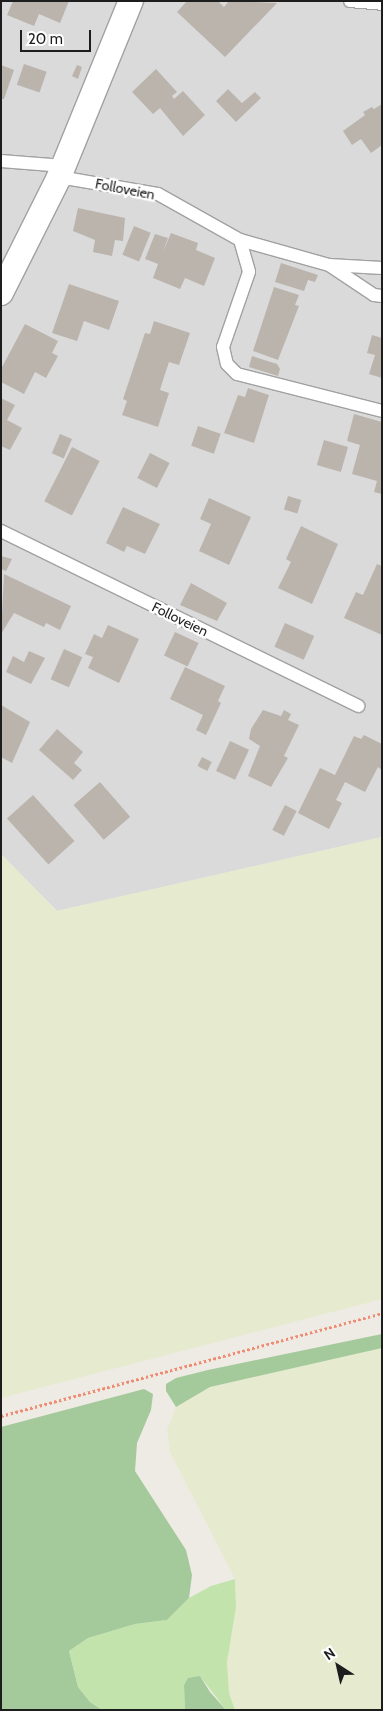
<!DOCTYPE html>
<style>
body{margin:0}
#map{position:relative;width:383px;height:1711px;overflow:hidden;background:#edebe3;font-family:Cabin,sans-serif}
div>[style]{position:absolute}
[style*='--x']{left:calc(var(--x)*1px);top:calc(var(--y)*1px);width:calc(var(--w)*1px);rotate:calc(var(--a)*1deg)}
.residential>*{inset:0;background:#dbdada}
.farmland>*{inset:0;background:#e6ebd0}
.grass>*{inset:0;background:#c2e4ac}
.forest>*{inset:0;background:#a4c99b}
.building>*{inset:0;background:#bab4ad;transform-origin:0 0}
.path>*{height:3px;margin-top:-1.5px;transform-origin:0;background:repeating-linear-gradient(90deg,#ef8b73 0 2.5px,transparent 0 5px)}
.roads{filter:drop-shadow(1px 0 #a1a1a1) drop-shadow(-1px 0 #a1a1a1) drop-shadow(0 1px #a1a1a1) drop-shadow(0 -1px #a1a1a1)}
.lane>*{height:12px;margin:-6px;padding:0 6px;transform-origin:6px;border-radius:6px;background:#fff}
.street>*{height:24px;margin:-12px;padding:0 12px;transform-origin:12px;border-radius:12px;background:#fff}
span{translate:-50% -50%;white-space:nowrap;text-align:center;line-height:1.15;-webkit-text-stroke:4.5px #fff;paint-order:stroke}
.street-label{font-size:14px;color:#1d1d1d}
.frame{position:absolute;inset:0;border:2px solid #1d1d1d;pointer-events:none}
.north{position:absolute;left:313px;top:1641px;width:50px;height:50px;-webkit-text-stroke:4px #fff;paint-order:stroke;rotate:325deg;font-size:14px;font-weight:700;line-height:20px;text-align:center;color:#1d1d1d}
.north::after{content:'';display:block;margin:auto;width:18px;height:22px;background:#1d1d1d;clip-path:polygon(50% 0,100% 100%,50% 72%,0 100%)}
.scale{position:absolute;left:20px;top:30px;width:71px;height:22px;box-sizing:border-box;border:2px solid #1d1d1d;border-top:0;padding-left:6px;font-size:15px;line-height:18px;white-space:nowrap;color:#1d1d1d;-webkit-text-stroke:4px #fff;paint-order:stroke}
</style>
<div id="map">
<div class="residential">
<i style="clip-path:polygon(1px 1px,382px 1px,382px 837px,57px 911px,1px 854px)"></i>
</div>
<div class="farmland">
<i style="clip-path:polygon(382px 837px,382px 1299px,1px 1398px,1px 854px,57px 911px)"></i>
<i style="clip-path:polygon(382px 1348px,382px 1710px,235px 1710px,229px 1693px,227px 1662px,236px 1607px,235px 1579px,170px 1452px,167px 1430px,176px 1407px,210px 1387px)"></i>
</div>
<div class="grass">
<i style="clip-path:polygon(235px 1579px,236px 1607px,227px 1662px,229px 1693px,235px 1710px,226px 1710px,200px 1676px,184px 1684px,185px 1710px,102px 1710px,90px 1702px,78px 1687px,69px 1651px,88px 1638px,135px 1624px,167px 1620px,189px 1598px,211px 1586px)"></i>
</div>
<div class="forest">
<i style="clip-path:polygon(382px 1334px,382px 1348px,210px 1387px,176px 1407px,166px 1391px,166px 1384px,176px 1378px,208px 1370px)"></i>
<i style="clip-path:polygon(144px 1389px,153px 1394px,151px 1410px,137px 1443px,135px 1471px,186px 1550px,192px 1575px,189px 1598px,167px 1620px,135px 1624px,88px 1638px,69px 1651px,78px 1687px,90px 1702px,102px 1710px,1px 1710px,1px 1427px)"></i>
<i style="clip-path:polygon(200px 1676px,210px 1692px,226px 1710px,185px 1710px,184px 1685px,188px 1678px)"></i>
</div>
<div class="building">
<i style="clip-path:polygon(13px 1px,69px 1px,60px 23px,39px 14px,34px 26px,7px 15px)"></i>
<i style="clip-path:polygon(187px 1px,218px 1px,224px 7px,229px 1px,277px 3px,225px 57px,177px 12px)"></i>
<i style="left:24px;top:64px;width:24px;height:22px;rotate:19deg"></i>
<i style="clip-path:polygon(1px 65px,14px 70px,4px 99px,1px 99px)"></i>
<i style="clip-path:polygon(77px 65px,82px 67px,78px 79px,72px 76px)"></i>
<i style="clip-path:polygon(156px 69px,177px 92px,172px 96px,174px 99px,183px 91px,205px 115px,183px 136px,160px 108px,153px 114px,132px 92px)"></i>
<i style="clip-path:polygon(228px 89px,242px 103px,255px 92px,261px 98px,236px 122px,216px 101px)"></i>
<i style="clip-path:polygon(382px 104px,382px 145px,371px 153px,361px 139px,352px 145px,343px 131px,365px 115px,363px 112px,372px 107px,374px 109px)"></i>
<i style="clip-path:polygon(78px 208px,125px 218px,123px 241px,115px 240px,112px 256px,93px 252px,95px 240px,73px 231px)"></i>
<i style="left:134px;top:226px;width:18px;height:31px;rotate:22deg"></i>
<i style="clip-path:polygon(171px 233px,198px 243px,196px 250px,215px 258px,204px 286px,185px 278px,180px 289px,153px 278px,158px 264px,145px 259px,155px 234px,168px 238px,162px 254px)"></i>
<i style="clip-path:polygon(281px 263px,318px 275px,315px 282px,308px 280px,304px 291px,275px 282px)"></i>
<i style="clip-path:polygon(69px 284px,119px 301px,109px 330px,84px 321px,77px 341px,52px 333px)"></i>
<i style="clip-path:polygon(274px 287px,299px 295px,295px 305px,299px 306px,278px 360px,253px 351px)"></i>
<i style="clip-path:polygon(154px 321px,190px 333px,179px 365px,169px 362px,164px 377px,160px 390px,169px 393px,158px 427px,122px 415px,127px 401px,123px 399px,145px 333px,150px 334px)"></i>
<i style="clip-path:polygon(25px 324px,58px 341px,52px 353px,58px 356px,46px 378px,35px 372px,24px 394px,1px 382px,1px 369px)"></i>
<i style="clip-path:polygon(372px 335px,382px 338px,382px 378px,369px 374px,375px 355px,367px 353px)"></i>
<i style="clip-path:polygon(252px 356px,277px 364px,280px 369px,278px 376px,249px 367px)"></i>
<i style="clip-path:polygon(248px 388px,269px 395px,254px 443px,224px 433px,238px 395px,245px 397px)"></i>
<i style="clip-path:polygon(1px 398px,15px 405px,7px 420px,22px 428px,10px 450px,1px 446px)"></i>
<i style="clip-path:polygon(354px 414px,382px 422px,382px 494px,374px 492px,377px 481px,352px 474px,360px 445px,347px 441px)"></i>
<i style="left:198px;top:426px;width:24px;height:21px;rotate:19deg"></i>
<i style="left:60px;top:434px;width:13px;height:21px;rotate:23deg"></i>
<i style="left:324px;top:440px;width:25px;height:26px;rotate:16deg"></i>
<i style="left:72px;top:447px;width:31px;height:61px;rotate:27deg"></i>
<i style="left:150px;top:453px;width:22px;height:28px;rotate:27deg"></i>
<i style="left:288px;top:496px;width:14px;height:14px;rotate:17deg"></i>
<i style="clip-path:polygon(209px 498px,251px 517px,229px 565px,199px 551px,211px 524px,200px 519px)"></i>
<i style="clip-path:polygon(123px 507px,160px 524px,145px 554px,127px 546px,124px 552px,106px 543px)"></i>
<i style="clip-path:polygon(301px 526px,338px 544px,312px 604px,278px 588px,291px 562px,286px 559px)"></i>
<i style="clip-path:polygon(1px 556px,12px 559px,6px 571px,1px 569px)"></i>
<i style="clip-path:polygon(377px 564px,382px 566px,382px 635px,344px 618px,356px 592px,363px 595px)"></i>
<i style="clip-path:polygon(4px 574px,71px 606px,60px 630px,46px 623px,44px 627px,14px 613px,1px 634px)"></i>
<i style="clip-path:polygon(191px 583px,227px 603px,217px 621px,180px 605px)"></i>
<i style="left:285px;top:623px;width:32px;height:26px;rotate:24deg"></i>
<i style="clip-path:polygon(108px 625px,139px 639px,119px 683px,88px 668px,93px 657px,85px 654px,94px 634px,102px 638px)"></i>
<i style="left:175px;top:632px;width:26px;height:26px;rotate:25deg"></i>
<i style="left:64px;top:649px;width:20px;height:33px;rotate:24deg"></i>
<i style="clip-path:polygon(29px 651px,45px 658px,31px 684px,6px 672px,13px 656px,24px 662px)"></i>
<i style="clip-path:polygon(185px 667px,225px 686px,218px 701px,221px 703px,206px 735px,196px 730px,203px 715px,170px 699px)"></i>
<i style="clip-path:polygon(1px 705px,30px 722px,12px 763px,1px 757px)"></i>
<i style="clip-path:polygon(263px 710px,281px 716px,284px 710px,291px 714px,288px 720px,299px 725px,284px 756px,288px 758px,271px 787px,248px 776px,260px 746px,249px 739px,251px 729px)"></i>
<i style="clip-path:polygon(57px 729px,83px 752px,74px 763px,82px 770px,73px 780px,39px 750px)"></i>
<i style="clip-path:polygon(364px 735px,382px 744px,382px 770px,378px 767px,365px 792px,345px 782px,336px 800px,342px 803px,329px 829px,298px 813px,320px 768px,335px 775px,354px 736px,361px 739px)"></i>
<i style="left:230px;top:741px;width:21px;height:33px;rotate:25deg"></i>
<i style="left:202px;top:757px;width:11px;height:10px;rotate:27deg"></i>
<i style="left:100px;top:782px;width:46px;height:35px;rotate:49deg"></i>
<i style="left:33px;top:795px;width:62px;height:35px;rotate:48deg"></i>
<i style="left:285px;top:805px;width:13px;height:28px;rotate:27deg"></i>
</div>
<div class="path">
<i style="--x:1;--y:1416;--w:395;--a:-15.1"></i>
</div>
<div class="roads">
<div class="lane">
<i style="--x:350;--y:1;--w:32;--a:5"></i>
<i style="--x:1;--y:161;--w:63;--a:4.5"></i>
<i style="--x:59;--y:177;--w:100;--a:9.7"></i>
<i style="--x:158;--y:194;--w:94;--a:29.3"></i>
<i style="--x:329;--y:265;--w:54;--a:33.7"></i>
<i style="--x:374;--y:295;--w:8;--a:7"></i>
<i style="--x:382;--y:268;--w:53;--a:-176.8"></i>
<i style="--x:329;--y:265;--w:92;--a:-164.3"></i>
<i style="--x:240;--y:240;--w:33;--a:74"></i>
<i style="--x:249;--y:272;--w:79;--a:109.1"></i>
<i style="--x:223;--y:347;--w:17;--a:77"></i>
<i style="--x:227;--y:364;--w:14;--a:45"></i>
<i style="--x:237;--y:374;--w:150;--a:14.3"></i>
<i style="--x:1;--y:531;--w:398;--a:26.1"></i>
</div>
<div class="street">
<i style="--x:1;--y:293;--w:130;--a:-63.4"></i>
<i style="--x:59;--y:177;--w:190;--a:-67.8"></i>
</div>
</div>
<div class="street-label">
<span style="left:125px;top:189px;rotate:11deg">Folloveien</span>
<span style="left:180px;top:619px;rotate:26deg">Folloveien</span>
</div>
<div class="frame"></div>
<div class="north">N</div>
<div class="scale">20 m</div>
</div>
